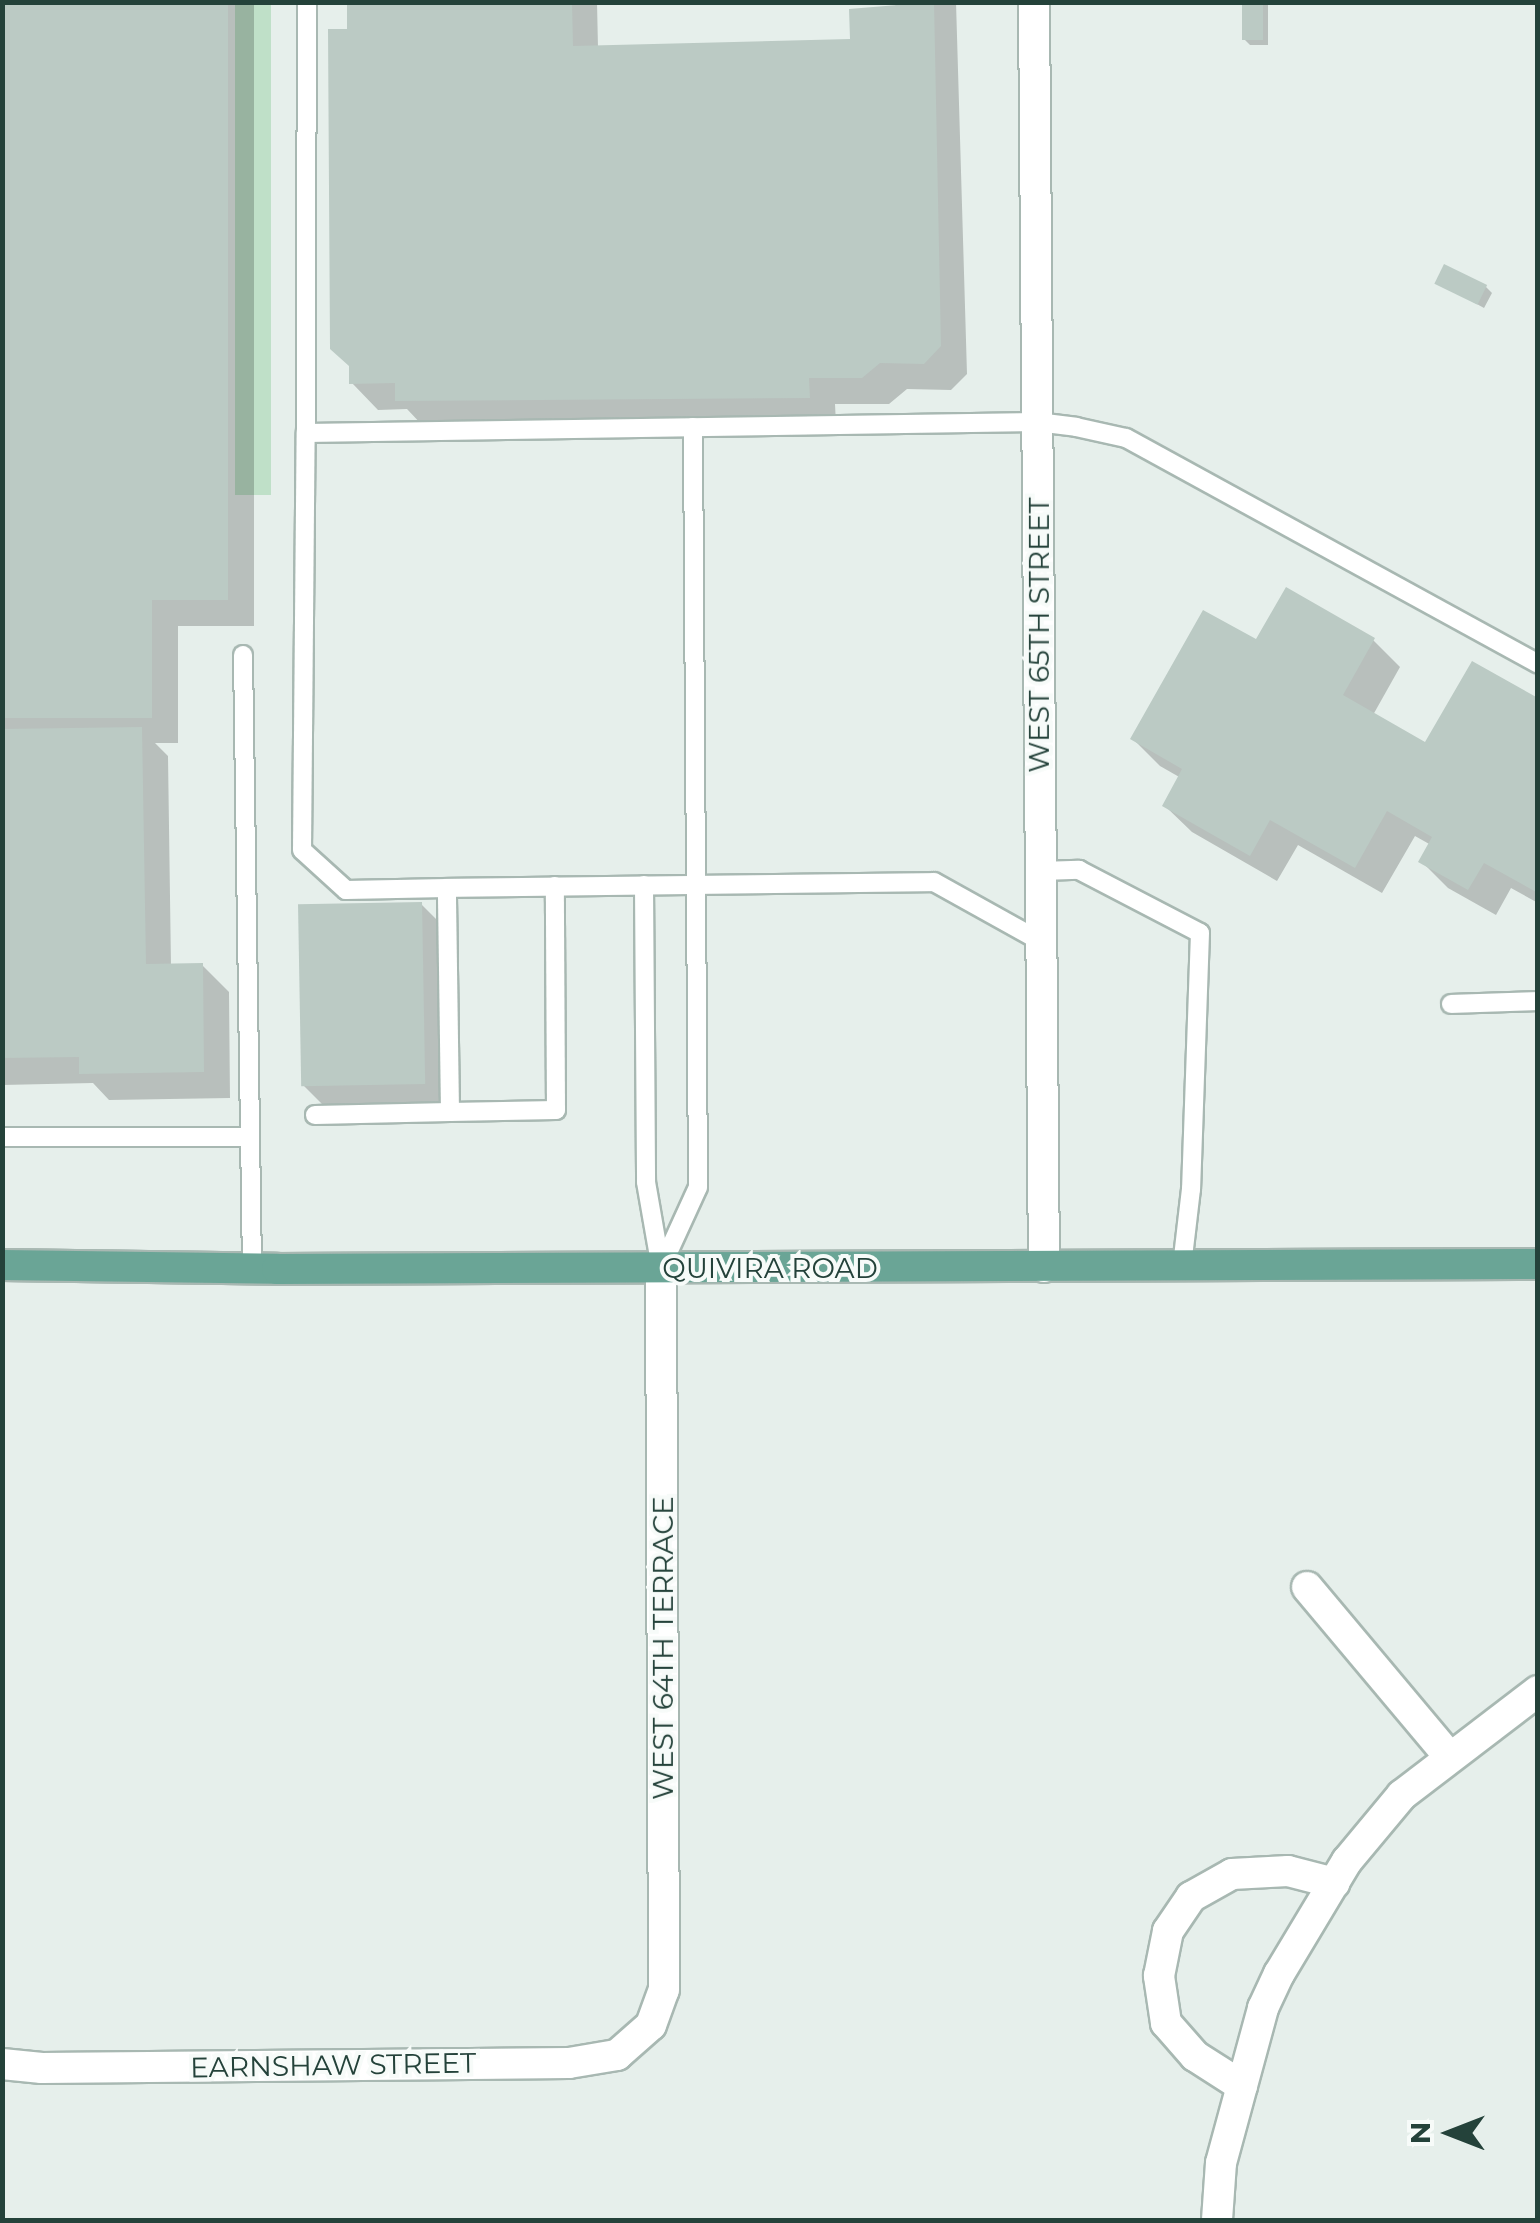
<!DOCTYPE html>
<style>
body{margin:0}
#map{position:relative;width:1540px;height:2223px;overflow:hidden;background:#e6efeb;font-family:Montserrat,sans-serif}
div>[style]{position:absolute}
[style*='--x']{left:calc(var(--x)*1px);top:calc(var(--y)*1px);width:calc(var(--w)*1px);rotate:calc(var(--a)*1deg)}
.green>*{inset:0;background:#bfe0c8;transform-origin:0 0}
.shadow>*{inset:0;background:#0003}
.building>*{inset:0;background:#bbcac4;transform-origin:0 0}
.roads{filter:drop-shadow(2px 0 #a8b8b2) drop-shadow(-2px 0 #a8b8b2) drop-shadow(0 2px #a8b8b2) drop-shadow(0 -2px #a8b8b2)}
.service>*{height:18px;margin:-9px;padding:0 9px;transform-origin:9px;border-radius:9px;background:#fff}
.minor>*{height:30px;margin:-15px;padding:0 15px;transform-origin:15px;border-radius:15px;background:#fff}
.primary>*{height:30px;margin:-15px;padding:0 15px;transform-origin:15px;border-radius:15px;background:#6aa596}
span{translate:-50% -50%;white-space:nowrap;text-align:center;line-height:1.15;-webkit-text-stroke:8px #f7fbf9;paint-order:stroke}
.street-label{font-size:28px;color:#24423a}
.frame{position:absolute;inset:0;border:5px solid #24423a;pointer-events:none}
.north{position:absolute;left:1400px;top:2083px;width:100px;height:100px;-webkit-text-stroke:8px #f7fbf9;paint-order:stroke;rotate:270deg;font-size:28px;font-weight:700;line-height:40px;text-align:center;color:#24423a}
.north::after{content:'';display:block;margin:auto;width:35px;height:45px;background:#24423a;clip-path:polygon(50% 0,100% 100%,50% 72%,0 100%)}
</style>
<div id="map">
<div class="green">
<i style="left:235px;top:3px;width:36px;height:492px"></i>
</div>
<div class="shadow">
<i style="clip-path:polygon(2px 2px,254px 2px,254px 626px,178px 626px,178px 743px,155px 743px,168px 756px,171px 966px,202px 965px,229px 992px,230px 1098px,109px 1100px,93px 1083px,2px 1085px)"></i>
<i style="clip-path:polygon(350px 2px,597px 2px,598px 48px,852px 42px,896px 10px,895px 2px,956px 2px,967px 374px,951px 390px,907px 389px,889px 404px,835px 404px,836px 424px,424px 427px,407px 409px,378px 410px,352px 383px)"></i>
<i style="clip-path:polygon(1244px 2px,1268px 2px,1268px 45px,1250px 45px,1244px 39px)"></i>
<i style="clip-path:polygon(1439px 283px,1486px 287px,1492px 293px,1484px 308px)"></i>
<i style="clip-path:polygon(1373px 640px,1400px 667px,1373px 715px,1426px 746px,1538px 701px,1538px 903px,1511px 888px,1496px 915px,1448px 888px,1421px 861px,1431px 845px,1415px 836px,1382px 893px,1298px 845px,1277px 881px,1192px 832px,1165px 806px,1181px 778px,1160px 766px,1133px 739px,1257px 643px)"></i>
<i style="clip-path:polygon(421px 904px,448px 931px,450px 1110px,329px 1111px,302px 1084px)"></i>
</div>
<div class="building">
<i style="clip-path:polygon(2px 2px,228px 2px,228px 600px,152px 600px,152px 718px,2px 718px)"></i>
<i style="clip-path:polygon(347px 2px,572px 2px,573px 46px,850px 39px,849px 9px,934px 2px,941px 346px,924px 364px,880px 363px,862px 378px,809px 378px,810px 398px,395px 401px,395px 383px,349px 384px,349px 366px,330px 349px,328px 29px,347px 29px)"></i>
<i style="left:1242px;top:2px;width:21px;height:38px"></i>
<i style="left:1444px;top:264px;width:48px;height:22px;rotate:26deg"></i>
<i style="clip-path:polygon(1286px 587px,1375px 638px,1343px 695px,1425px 742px,1472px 661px,1538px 698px,1538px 893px,1484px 863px,1468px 890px,1418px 862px,1432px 837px,1387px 811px,1355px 868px,1270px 820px,1250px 856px,1162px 806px,1182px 769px,1130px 739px,1203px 610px,1256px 639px)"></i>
<i style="clip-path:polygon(142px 727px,146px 964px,203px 963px,204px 1072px,79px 1074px,79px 1057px,2px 1058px,2px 729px)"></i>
<i style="left:422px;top:902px;width:182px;height:124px;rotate:89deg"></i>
</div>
<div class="roads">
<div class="service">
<i style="--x:306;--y:433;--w:431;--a:-89.9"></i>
<i style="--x:243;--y:655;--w:614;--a:89.16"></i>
<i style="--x:1041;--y:871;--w:38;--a:-2"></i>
<i style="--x:1079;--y:870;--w:136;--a:27.5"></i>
<i style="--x:1200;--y:933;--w:256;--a:92"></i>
<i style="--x:1191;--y:1189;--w:78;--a:96.7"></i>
<i style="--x:644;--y:885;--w:297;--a:89.6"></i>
<i style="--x:646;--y:1182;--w:87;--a:80.1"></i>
<i style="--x:447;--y:888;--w:101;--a:178.9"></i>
<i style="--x:346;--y:890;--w:59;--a:-137.7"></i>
<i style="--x:302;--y:850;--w:417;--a:-89.5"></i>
<i style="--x:306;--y:433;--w:731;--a:-0.86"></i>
<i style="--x:1037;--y:422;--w:39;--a:7"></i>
<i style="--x:1076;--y:427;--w:51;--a:12.4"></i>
<i style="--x:1126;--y:438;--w:470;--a:28.7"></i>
<i style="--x:1451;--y:1004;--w:87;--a:-2"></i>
<i style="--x:450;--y:1112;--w:106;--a:-1.1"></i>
<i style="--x:556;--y:1110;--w:224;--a:-90.3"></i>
<i style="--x:315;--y:1115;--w:135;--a:-1.3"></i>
<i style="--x:450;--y:1112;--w:224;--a:-90.8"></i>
<i style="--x:447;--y:888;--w:487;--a:-0.7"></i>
<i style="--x:934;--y:882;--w:124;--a:29.1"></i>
<i style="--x:2;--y:1137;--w:248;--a:0"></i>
<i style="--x:661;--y:1268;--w:89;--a:-65.4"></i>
<i style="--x:698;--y:1187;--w:760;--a:-90.38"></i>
</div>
<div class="minor">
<i style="--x:1034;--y:2;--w:1265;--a:89.55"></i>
<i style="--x:1307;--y:1587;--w:221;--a:50"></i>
<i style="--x:2;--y:2064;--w:40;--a:5.7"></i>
<i style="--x:42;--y:2068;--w:527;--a:-0.54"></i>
<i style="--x:569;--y:2063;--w:49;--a:-9.5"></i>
<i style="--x:617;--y:2055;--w:45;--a:-41.4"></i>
<i style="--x:651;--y:2025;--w:37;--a:-70"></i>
<i style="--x:664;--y:1990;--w:722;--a:-90.24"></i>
<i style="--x:1242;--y:2086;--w:56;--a:-147.4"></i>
<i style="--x:1195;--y:2056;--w:44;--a:-131.3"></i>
<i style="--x:1166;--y:2023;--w:48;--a:-98.5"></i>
<i style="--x:1159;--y:1976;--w:46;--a:-78.7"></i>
<i style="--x:1168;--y:1931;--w:41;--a:-55.9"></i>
<i style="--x:1191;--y:1897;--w:47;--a:-29.3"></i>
<i style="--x:1232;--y:1874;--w:56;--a:-3.1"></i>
<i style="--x:1288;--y:1871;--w:48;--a:14.6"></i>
<i style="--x:1217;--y:2220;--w:57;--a:-86"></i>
<i style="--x:1221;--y:2163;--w:161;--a:-74.8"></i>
<i style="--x:1263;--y:2008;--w:38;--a:-65"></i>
<i style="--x:1279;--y:1974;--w:132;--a:-59"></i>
<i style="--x:1347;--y:1861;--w:86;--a:-50.2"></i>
<i style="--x:1402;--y:1795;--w:171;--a:-37.4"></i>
</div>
<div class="primary">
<i style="--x:2;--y:1265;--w:275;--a:0.8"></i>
<i style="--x:277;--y:1269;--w:1261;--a:-0.23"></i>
</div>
</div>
<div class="street-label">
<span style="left:1039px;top:635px;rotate:-90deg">WEST 65TH STREET</span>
<span style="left:770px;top:1268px">QUIVIRA ROAD</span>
<span style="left:663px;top:1648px;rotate:-90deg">WEST 64TH TERRACE</span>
<span style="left:333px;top:2065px;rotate:-1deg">EARNSHAW STREET</span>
</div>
<div class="frame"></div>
<div class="north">N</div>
</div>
